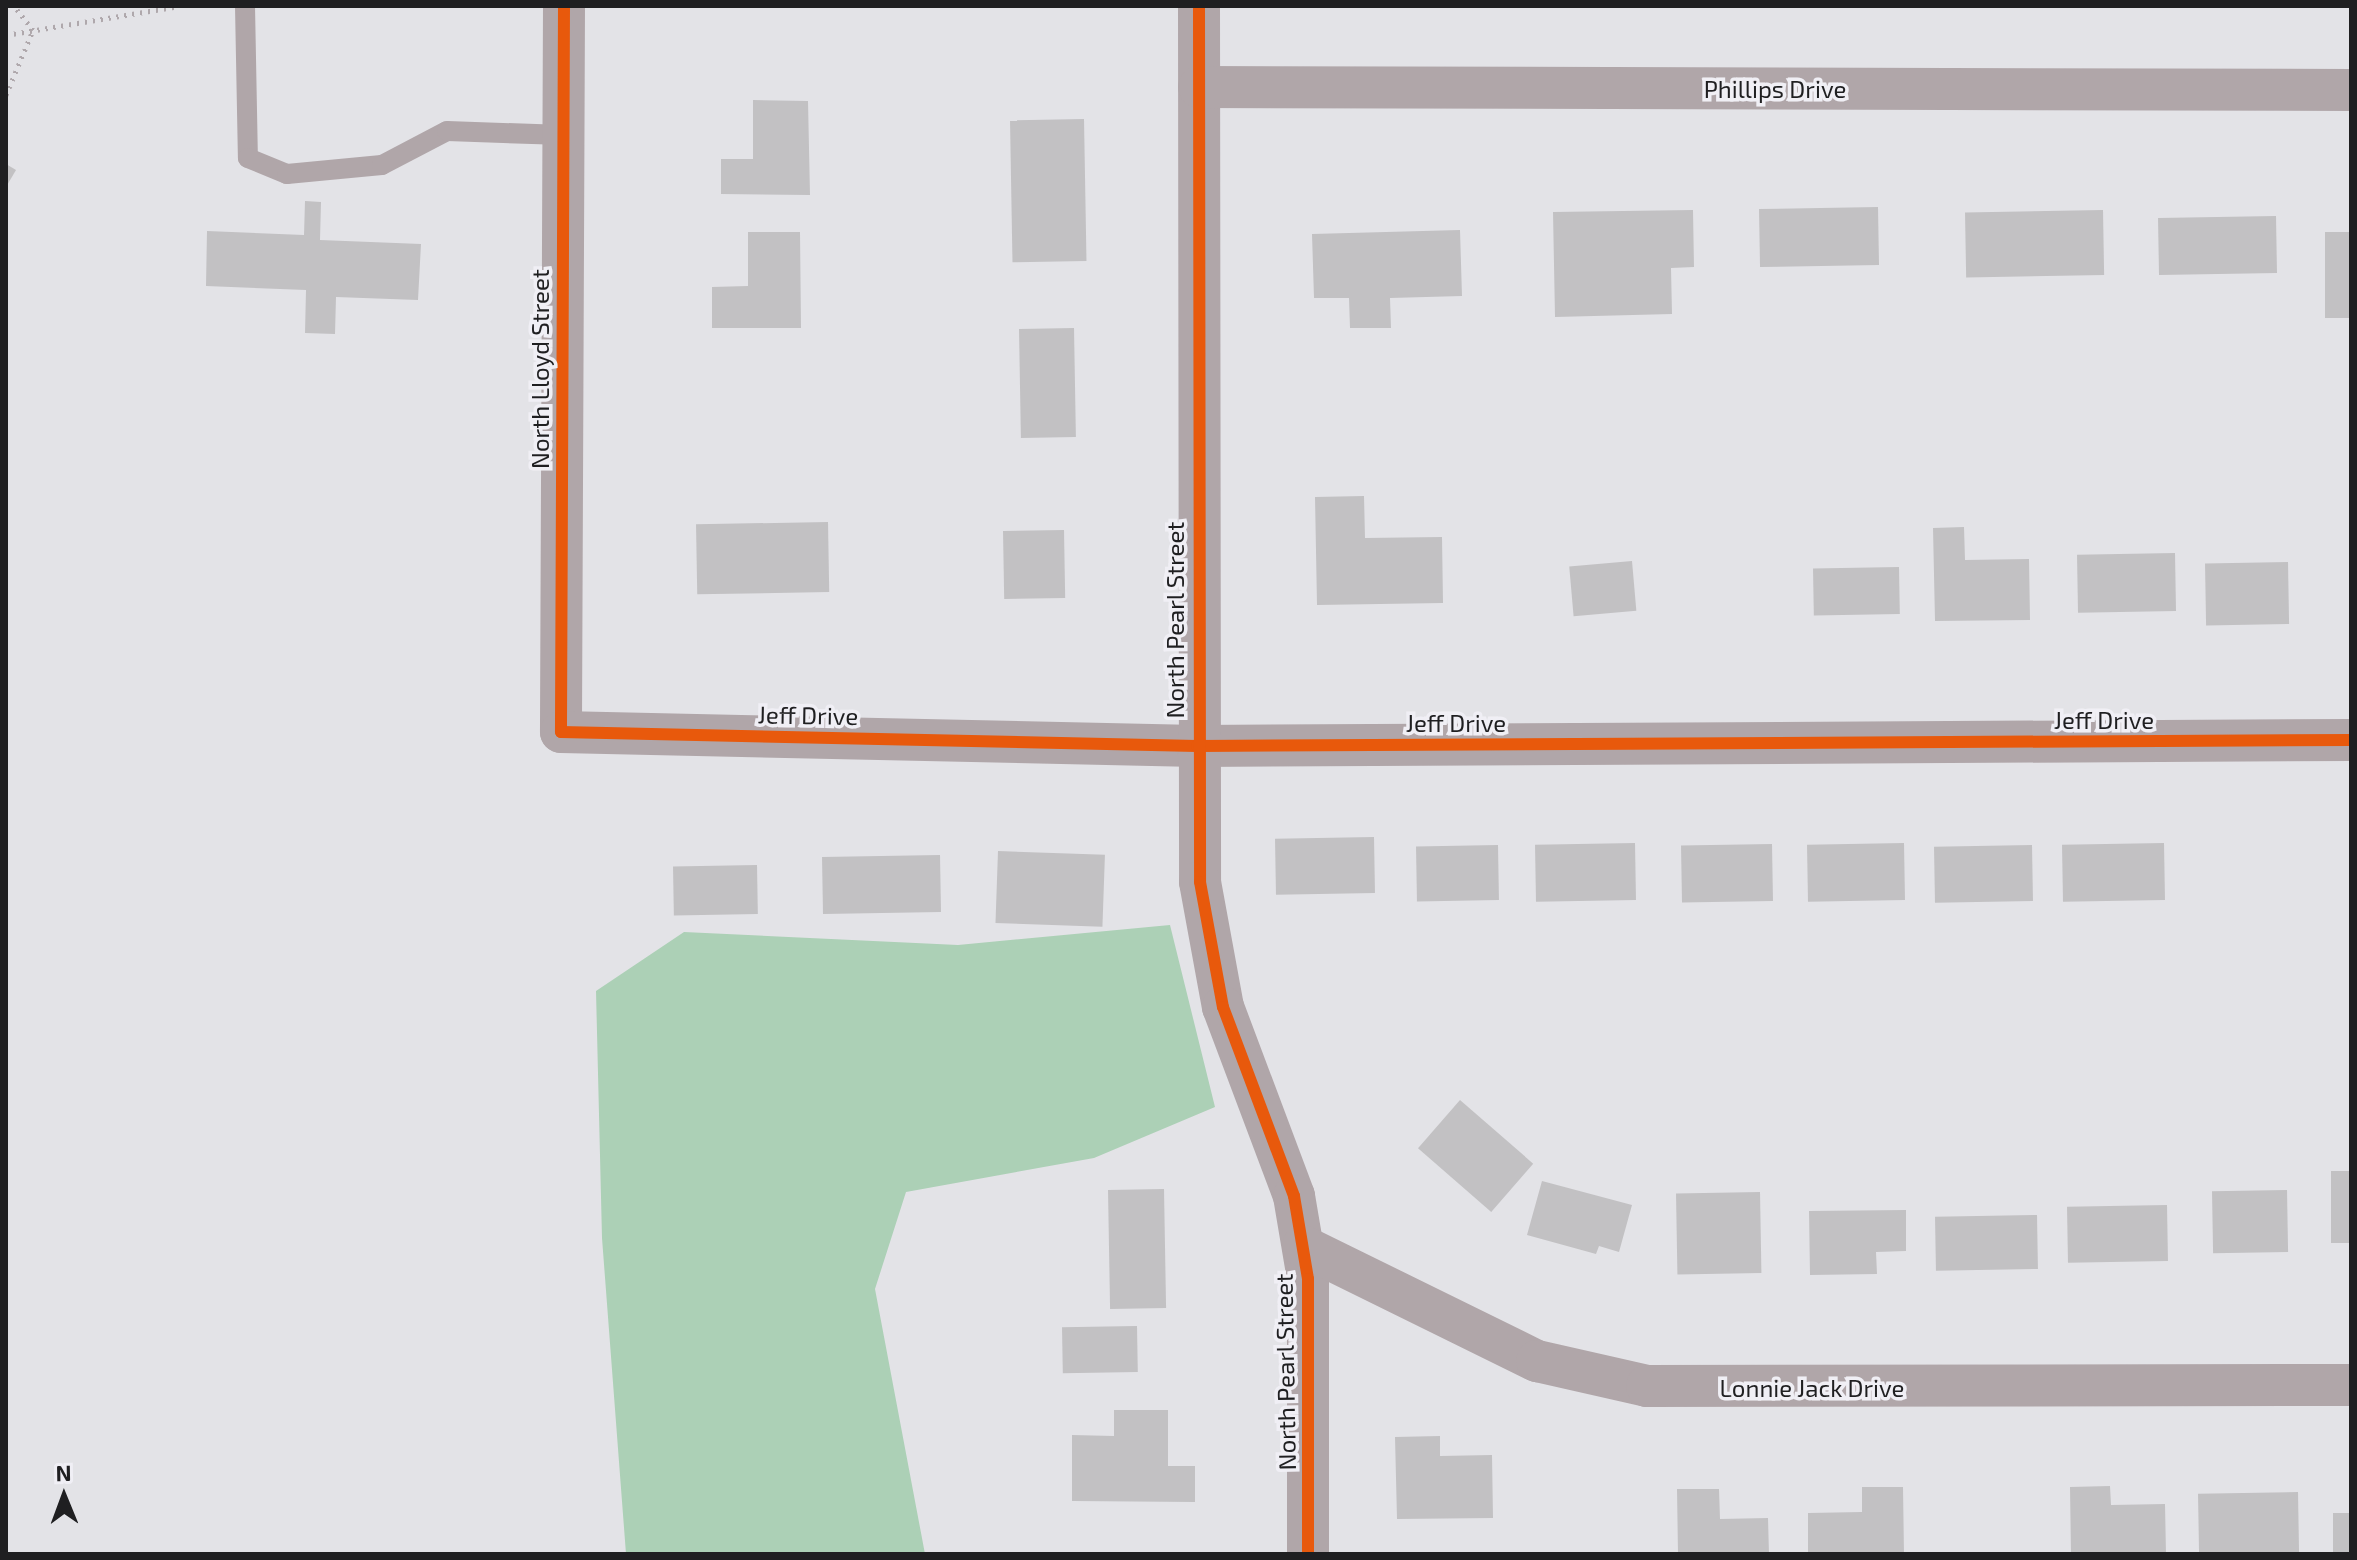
<!DOCTYPE html>
<style>
body{margin:0}
#map{position:relative;width:2357px;height:1560px;overflow:hidden;background:#e3e3e7;font-family:"Exo 2",sans-serif}
div>[style]{position:absolute}
[style*='--x']{left:calc(var(--x)*1px);top:calc(var(--y)*1px);width:calc(var(--w)*1px);rotate:calc(var(--a)*1deg)}
.forest>*{inset:0;background:#acd0b6}
.building>*{inset:0;background:#c2c1c3;transform-origin:0 0}
.path>*{height:5px;margin-top:-2.5px;transform-origin:0;background:repeating-linear-gradient(90deg,#afa8ac 0 2px,transparent 0 8px)}
.service>*{height:20px;margin:-10px;padding:0 10px;transform-origin:10px;border-radius:10px;background:#b0a6a9}
.minor>*{height:42px;margin:-21px;padding:0 21px;transform-origin:21px;border-radius:21px;background:#b0a6a9}
.cycleway>*{height:12px;margin:-6px;padding:0 6px;transform-origin:6px;border-radius:6px;background:#e8590c}
span{translate:-50% -50%;white-space:nowrap;text-align:center;line-height:1.15;-webkit-text-stroke:7px #f0eff5;paint-order:stroke}
.street-label{font-size:24px;color:#1f1f21}
.frame{position:absolute;inset:0;border:8px solid #1f1f21;pointer-events:none}
.north{position:absolute;left:24px;top:1456px;width:80px;height:80px;-webkit-text-stroke:6px #f0eff5;paint-order:stroke;rotate:359deg;font-size:22px;font-weight:700;line-height:32px;text-align:center;color:#1f1f21}
.north::after{content:'';display:block;margin:auto;width:28px;height:36px;background:#1f1f21;clip-path:polygon(50% 0,100% 100%,50% 72%,0 100%)}
</style>
<div id="map">
<div class="forest">
<i style="clip-path:polygon(1170px 925px,1215px 1107px,1094px 1158px,906px 1192px,875px 1289px,925px 1554px,626px 1554px,602px 1238px,596px 991px,684px 932px,958px 945px)"></i>
</div>
<div class="building">
<i style="clip-path:polygon(753px 100px,808px 101px,810px 195px,721px 194px,721px 159px,753px 159px)"></i>
<i style="left:1084px;top:119px;width:142px;height:74px;rotate:89deg"></i>
<i style="clip-path:polygon(6px 164px,16px 170px,6px 187px)"></i>
<i style="clip-path:polygon(305px 201px,321px 202px,320px 240px,421px 244px,418px 300px,336px 297px,335px 334px,305px 333px,306px 290px,206px 286px,207px 231px,304px 235px)"></i>
<i style="left:1878px;top:207px;width:58px;height:119px;rotate:89deg"></i>
<i style="clip-path:polygon(1693px 210px,1694px 267px,1671px 268px,1672px 314px,1555px 317px,1553px 212px)"></i>
<i style="left:2103px;top:210px;width:65px;height:138px;rotate:89deg"></i>
<i style="left:2276px;top:216px;width:57px;height:118px;rotate:89deg"></i>
<i style="clip-path:polygon(1460px 230px,1462px 296px,1390px 298px,1391px 328px,1350px 328px,1349px 298px,1314px 298px,1312px 234px)"></i>
<i style="clip-path:polygon(748px 232px,800px 232px,801px 328px,712px 328px,712px 287px,748px 286px)"></i>
<i style="left:2351px;top:232px;width:86px;height:26px;rotate:90deg"></i>
<i style="left:1074px;top:328px;width:109px;height:55px;rotate:89deg"></i>
<i style="clip-path:polygon(1364px 496px,1365px 538px,1442px 537px,1443px 603px,1317px 605px,1315px 497px)"></i>
<i style="left:828px;top:522px;width:70px;height:132px;rotate:89deg"></i>
<i style="clip-path:polygon(1964px 527px,1965px 560px,2029px 559px,2030px 620px,1935px 621px,1933px 528px)"></i>
<i style="left:1064px;top:530px;width:68px;height:61px;rotate:89deg"></i>
<i style="left:2175px;top:553px;width:58px;height:98px;rotate:89deg"></i>
<i style="left:1632px;top:561px;width:50px;height:63px;rotate:85deg"></i>
<i style="left:2288px;top:562px;width:62px;height:83px;rotate:89deg"></i>
<i style="left:1899px;top:567px;width:47px;height:86px;rotate:89deg"></i>
<i style="left:1374px;top:837px;width:56px;height:99px;rotate:89deg"></i>
<i style="left:1635px;top:843px;width:57px;height:100px;rotate:89deg"></i>
<i style="left:1904px;top:843px;width:57px;height:97px;rotate:89deg"></i>
<i style="left:2164px;top:843px;width:57px;height:102px;rotate:89deg"></i>
<i style="left:1772px;top:844px;width:57px;height:91px;rotate:89deg"></i>
<i style="left:1498px;top:845px;width:55px;height:82px;rotate:89deg"></i>
<i style="left:2032px;top:845px;width:56px;height:98px;rotate:89deg"></i>
<i style="left:998px;top:851px;width:107px;height:72px;rotate:2deg"></i>
<i style="left:940px;top:855px;width:57px;height:118px;rotate:89deg"></i>
<i style="left:757px;top:865px;width:49px;height:84px;rotate:89deg"></i>
<i style="left:1460px;top:1100px;width:97px;height:64px;rotate:41deg"></i>
<i style="left:2351px;top:1171px;width:72px;height:20px;rotate:90deg"></i>
<i style="clip-path:polygon(1542px 1181px,1632px 1205px,1619px 1252px,1599px 1246px,1596px 1254px,1527px 1235px)"></i>
<i style="left:1164px;top:1189px;width:119px;height:56px;rotate:89deg"></i>
<i style="left:2287px;top:1190px;width:62px;height:75px;rotate:89deg"></i>
<i style="left:1760px;top:1192px;width:81px;height:84px;rotate:89deg"></i>
<i style="left:2167px;top:1205px;width:56px;height:100px;rotate:89deg"></i>
<i style="clip-path:polygon(1906px 1210px,1906px 1251px,1876px 1252px,1877px 1274px,1810px 1275px,1809px 1211px)"></i>
<i style="left:2037px;top:1215px;width:54px;height:102px;rotate:89deg"></i>
<i style="left:1137px;top:1326px;width:46px;height:75px;rotate:89deg"></i>
<i style="clip-path:polygon(1114px 1410px,1168px 1410px,1168px 1466px,1195px 1466px,1195px 1502px,1072px 1501px,1072px 1435px,1114px 1436px)"></i>
<i style="clip-path:polygon(1440px 1436px,1440px 1456px,1492px 1455px,1493px 1518px,1397px 1519px,1395px 1437px)"></i>
<i style="clip-path:polygon(2110px 1486px,2111px 1505px,2165px 1504px,2166px 1554px,2071px 1554px,2070px 1487px)"></i>
<i style="clip-path:polygon(1862px 1487px,1903px 1487px,1904px 1554px,1808px 1554px,1808px 1513px,1862px 1512px)"></i>
<i style="clip-path:polygon(1677px 1489px,1719px 1489px,1720px 1519px,1768px 1518px,1769px 1554px,1678px 1554px)"></i>
<i style="left:2298px;top:1492px;width:62px;height:100px;rotate:89deg"></i>
<i style="left:2333px;top:1513px;width:18px;height:41px"></i>
</div>
<div class="path">
<i style="--x:6;--y:35;--w:176;--a:-9.5"></i>
<i style="--x:6;--y:95;--w:70;--a:-67.4"></i>
<i style="--x:33;--y:30;--w:31;--a:-128"></i>
</div>
<div class="service">
<i style="--x:245;--y:6;--w:152;--a:88.9"></i>
<i style="--x:248;--y:158;--w:42;--a:22.3"></i>
<i style="--x:287;--y:174;--w:95;--a:-5.4"></i>
<i style="--x:382;--y:165;--w:73;--a:-27.6"></i>
<i style="--x:447;--y:131;--w:117;--a:2"></i>
</div>
<div class="minor">
<i style="--x:564;--y:6;--w:726;--a:90.24"></i>
<i style="--x:561;--y:732;--w:636;--a:1.26"></i>
<i style="--x:1197;--y:746;--w:1154;--a:-0.3"></i>
<i style="--x:1199;--y:6;--w:876;--a:89.93"></i>
<i style="--x:1200;--y:882;--w:127;--a:79.6"></i>
<i style="--x:1223;--y:1007;--w:202;--a:69.4"></i>
<i style="--x:1294;--y:1196;--w:84;--a:80.4"></i>
<i style="--x:1308;--y:1279;--w:275;--a:90"></i>
<i style="--x:1199;--y:87;--w:1152;--a:0.15"></i>
<i style="--x:1303;--y:1246;--w:261;--a:26.2"></i>
<i style="--x:1537;--y:1361;--w:113;--a:12.8"></i>
<i style="--x:1647;--y:1386;--w:704;--a:-0.08"></i>
</div>
<div class="cycleway">
<i style="--x:564;--y:6;--w:726;--a:90.24"></i>
<i style="--x:561;--y:732;--w:636;--a:1.26"></i>
<i style="--x:1197;--y:746;--w:1154;--a:-0.3"></i>
<i style="--x:1199;--y:6;--w:876;--a:89.93"></i>
<i style="--x:1200;--y:882;--w:127;--a:79.6"></i>
<i style="--x:1223;--y:1007;--w:202;--a:69.4"></i>
<i style="--x:1294;--y:1196;--w:84;--a:80.4"></i>
<i style="--x:1308;--y:1279;--w:275;--a:90"></i>
</div>
<div class="street-label">
<span style="left:1775px;top:89px">Phillips Drive</span>
<span style="left:540px;top:369px;rotate:-90deg">North Lloyd Street</span>
<span style="left:1175px;top:620px;rotate:-90deg">North Pearl Street</span>
<span style="left:808px;top:715px;rotate:1deg">Jeff Drive</span>
<span style="left:2104px;top:720px">Jeff Drive</span>
<span style="left:1456px;top:723px">Jeff Drive</span>
<span style="left:1285px;top:1372px;rotate:-91deg">North Pearl Street</span>
<span style="left:1812px;top:1388px">Lonnie Jack Drive</span>
</div>
<div class="frame"></div>
<div class="north">N</div>
</div>
